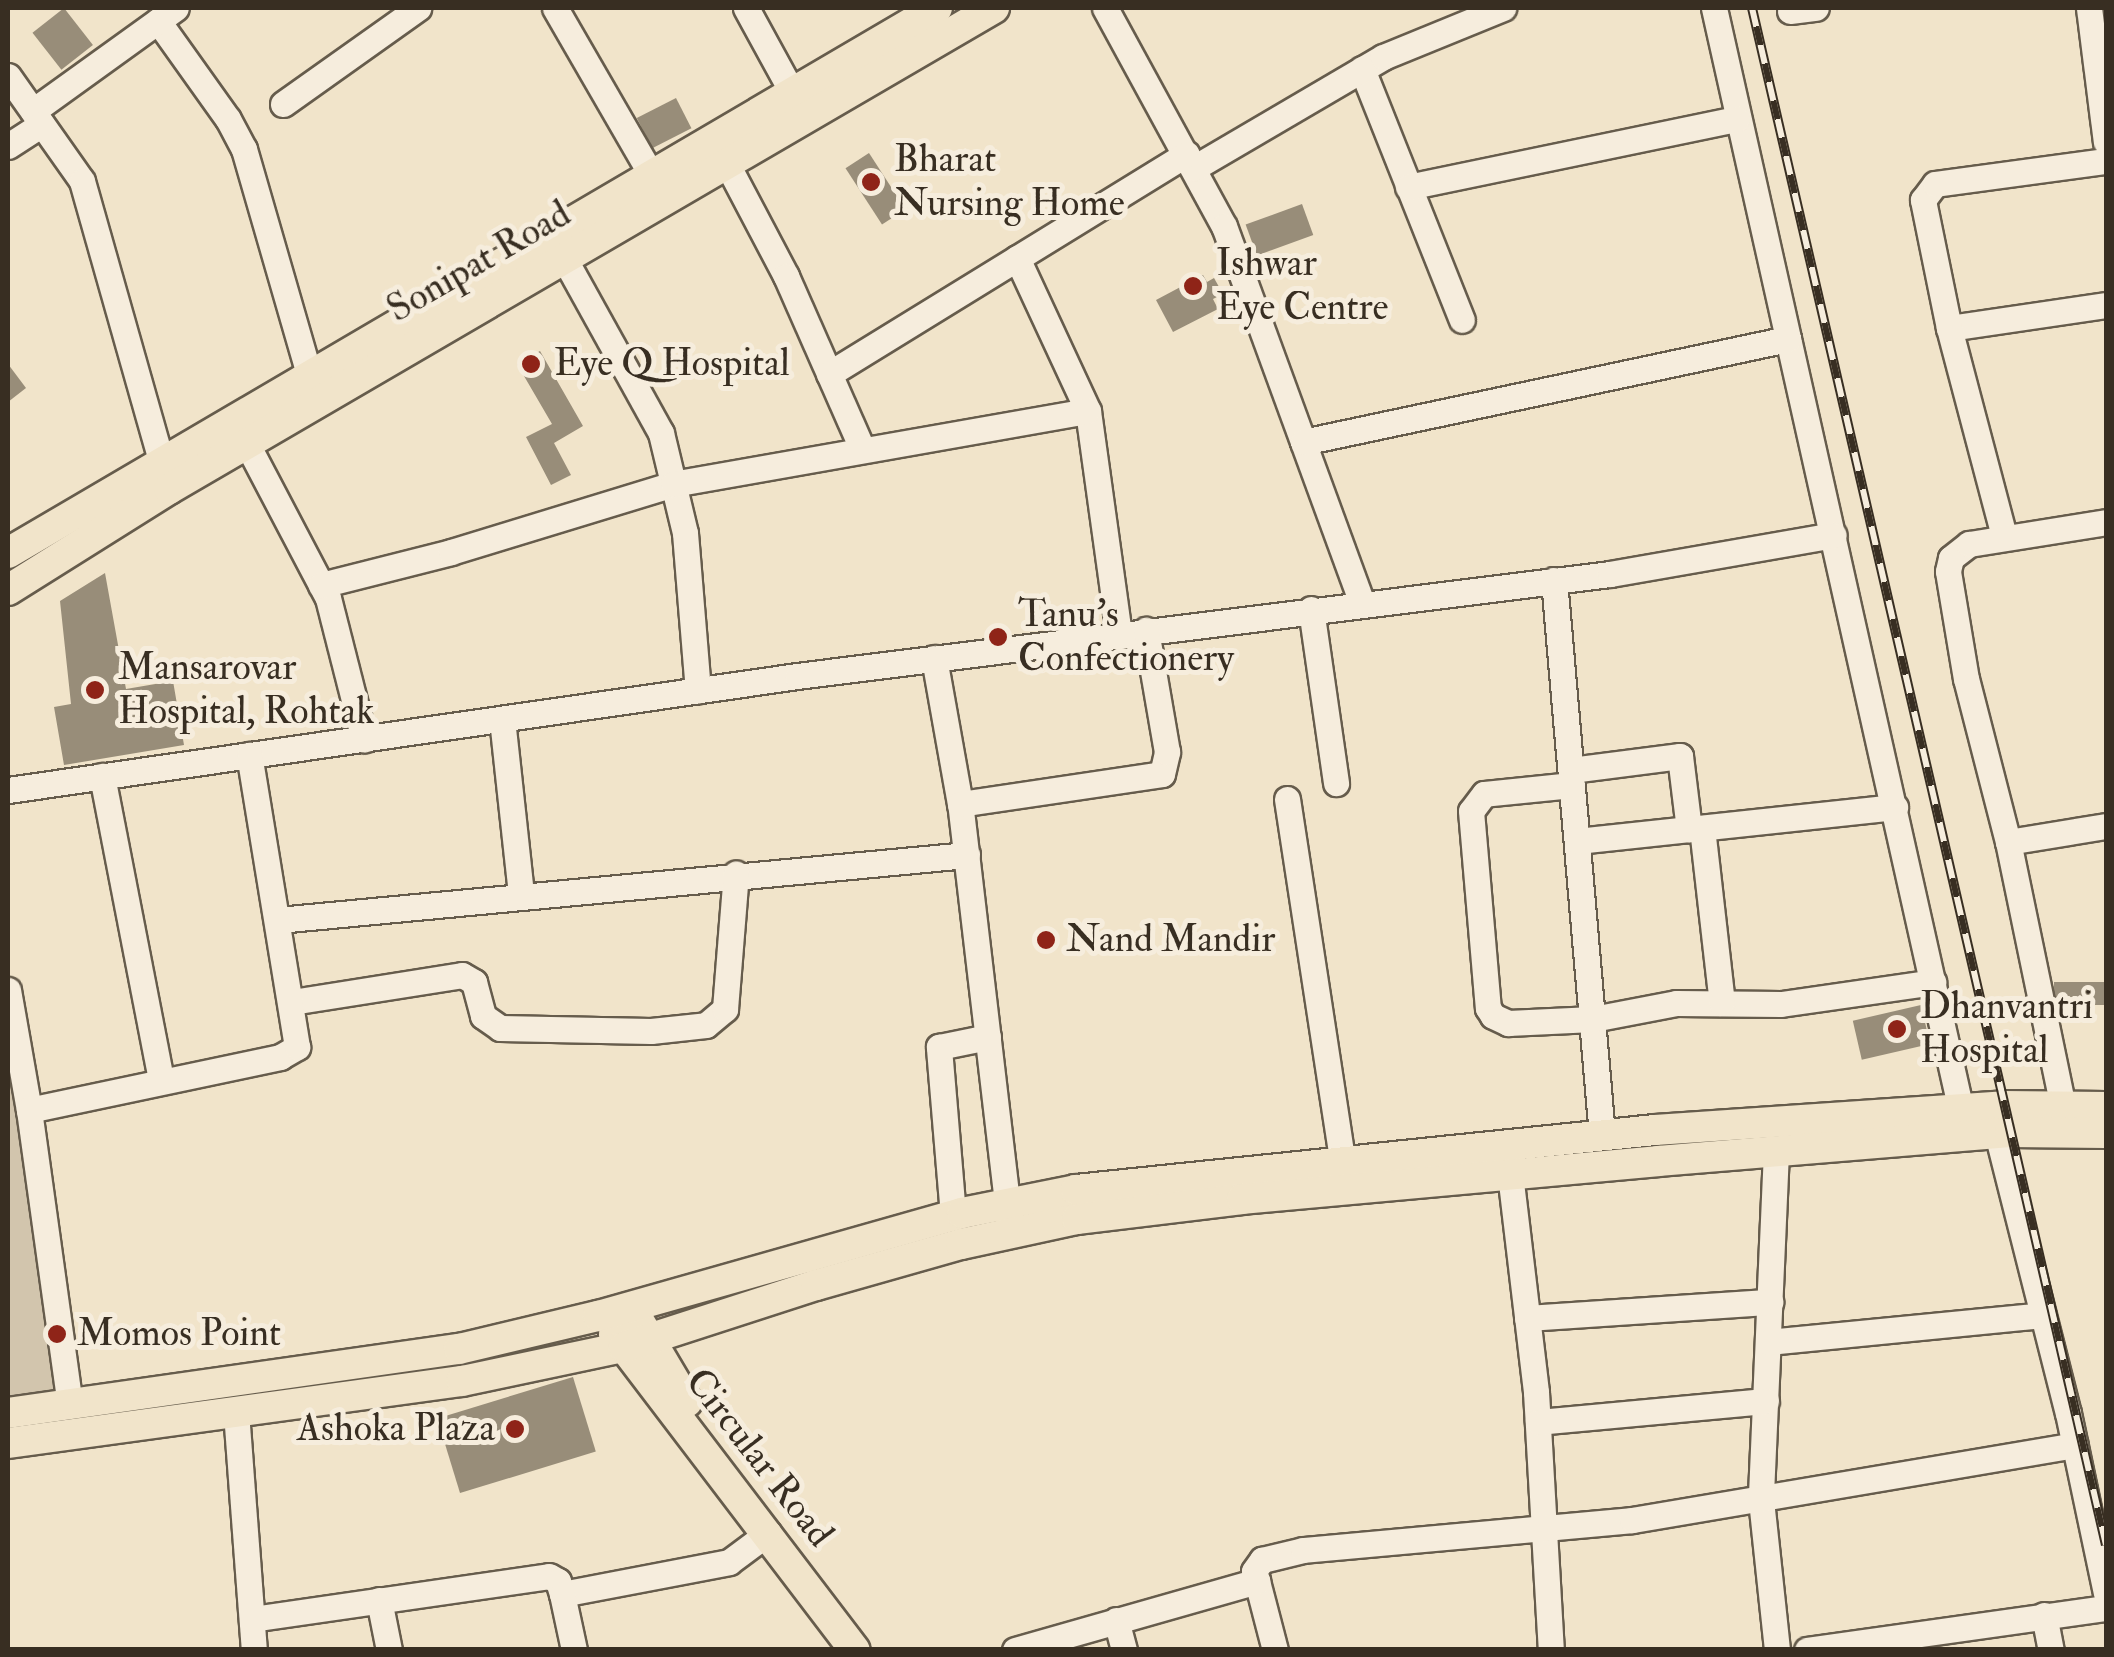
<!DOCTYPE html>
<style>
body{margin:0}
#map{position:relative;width:2114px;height:1657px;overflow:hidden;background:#f1e4ca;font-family:"IM FELL Double Pica",serif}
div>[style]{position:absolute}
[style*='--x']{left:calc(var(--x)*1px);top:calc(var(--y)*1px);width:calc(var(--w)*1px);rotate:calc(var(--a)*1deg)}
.green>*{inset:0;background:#d2c5ad}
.building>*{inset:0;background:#988d79;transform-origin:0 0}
.roads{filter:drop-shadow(2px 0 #665c4c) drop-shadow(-2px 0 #665c4c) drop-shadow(0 2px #665c4c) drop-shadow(0 -2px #665c4c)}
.minor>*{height:25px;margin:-12.5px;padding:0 12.5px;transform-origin:12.5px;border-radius:12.5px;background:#f6eddd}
.major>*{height:30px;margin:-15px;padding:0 15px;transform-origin:15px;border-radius:15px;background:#f1e4ca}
.rail>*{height:10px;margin-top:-5px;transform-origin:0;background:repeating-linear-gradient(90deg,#f6eddd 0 19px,#382e22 0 38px);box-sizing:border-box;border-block:2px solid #382e22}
.dots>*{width:28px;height:28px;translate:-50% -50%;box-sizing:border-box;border:5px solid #f6eddd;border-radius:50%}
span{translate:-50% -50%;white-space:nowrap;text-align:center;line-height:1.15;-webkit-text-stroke:10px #f6eddd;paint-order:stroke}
.poi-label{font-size:38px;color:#382e22}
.left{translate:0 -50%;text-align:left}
.right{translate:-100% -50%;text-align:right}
.street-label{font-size:38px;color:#382e22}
.frame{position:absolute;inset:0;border:10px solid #382e22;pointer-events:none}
</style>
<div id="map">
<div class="green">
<i style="clip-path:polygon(8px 1019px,66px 1405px,8px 1412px)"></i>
</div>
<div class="building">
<i style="left:64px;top:8px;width:47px;height:40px;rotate:52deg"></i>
<i style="left:676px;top:98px;width:34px;height:44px;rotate:63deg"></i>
<i style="left:869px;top:153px;width:67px;height:28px;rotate:57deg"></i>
<i style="left:1302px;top:204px;width:33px;height:60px;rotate:70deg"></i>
<i style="clip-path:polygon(1203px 275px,1207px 282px,1214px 278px,1223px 294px,1213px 299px,1218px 309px,1173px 332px,1156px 300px)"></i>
<i style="clip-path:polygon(540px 351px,583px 426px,554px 443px,571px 475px,551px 485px,526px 437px,552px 424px,517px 364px)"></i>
<i style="clip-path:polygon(8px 364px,26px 388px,8px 402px)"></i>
<i style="clip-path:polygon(105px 573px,126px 689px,173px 681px,184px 745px,64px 765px,54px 707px,71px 704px,60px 601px)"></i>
<i style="left:2106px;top:982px;width:23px;height:52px;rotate:90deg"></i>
<i style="left:1921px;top:1005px;width:40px;height:70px;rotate:77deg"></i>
<i style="left:573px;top:1377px;width:78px;height:142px;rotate:73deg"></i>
</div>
<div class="roads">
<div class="minor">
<i style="--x:555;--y:8;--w:192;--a:60"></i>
<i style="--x:746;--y:8;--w:96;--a:61.3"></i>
<i style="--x:1105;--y:8;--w:248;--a:61.4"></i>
<i style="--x:1224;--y:226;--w:401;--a:69.9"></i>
<i style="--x:1714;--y:8;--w:1129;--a:77.37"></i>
<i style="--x:2089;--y:8;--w:135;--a:82.8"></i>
<i style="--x:1790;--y:11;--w:26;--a:-7"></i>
<i style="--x:158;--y:21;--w:120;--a:54.5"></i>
<i style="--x:228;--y:119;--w:34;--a:62"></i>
<i style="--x:244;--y:149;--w:234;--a:73.9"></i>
<i style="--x:1362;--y:69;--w:270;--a:68.3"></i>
<i style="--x:8;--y:76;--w:128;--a:54.8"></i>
<i style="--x:82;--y:181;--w:291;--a:74.2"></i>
<i style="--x:283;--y:104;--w:166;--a:-35.4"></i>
<i style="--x:33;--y:111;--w:176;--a:-35.8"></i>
<i style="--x:8;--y:146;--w:40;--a:-32.9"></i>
<i style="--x:727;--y:164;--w:127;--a:62.2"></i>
<i style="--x:786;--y:276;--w:188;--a:66.2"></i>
<i style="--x:1194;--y:168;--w:219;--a:-30.4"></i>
<i style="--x:1383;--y:57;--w:130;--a:-22.2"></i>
<i style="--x:1408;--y:187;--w:336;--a:-11.7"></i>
<i style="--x:564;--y:258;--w:200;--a:61"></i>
<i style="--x:661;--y:433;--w:103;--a:76.5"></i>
<i style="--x:685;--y:533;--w:158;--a:85.3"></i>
<i style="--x:1017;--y:258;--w:169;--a:65.1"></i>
<i style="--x:1088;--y:411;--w:224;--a:82.1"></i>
<i style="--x:1949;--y:328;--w:159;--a:-8.3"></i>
<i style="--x:829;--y:374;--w:420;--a:-31.6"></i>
<i style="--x:1303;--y:442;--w:496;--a:-12"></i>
<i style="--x:247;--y:444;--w:174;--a:62.3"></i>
<i style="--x:328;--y:598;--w:146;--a:75.7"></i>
<i style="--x:2004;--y:536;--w:215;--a:-104.8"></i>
<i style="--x:1949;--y:328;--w:131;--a:-101.5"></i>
<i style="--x:1923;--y:200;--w:20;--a:-53"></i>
<i style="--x:1935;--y:184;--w:173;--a:-7.7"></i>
<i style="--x:1554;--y:580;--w:557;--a:85.06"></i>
<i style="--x:321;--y:585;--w:134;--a:-14.2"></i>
<i style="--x:451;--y:552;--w:232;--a:-17"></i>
<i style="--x:673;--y:484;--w:421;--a:-10"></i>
<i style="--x:1311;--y:609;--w:176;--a:81.8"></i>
<i style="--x:934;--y:658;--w:148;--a:79.9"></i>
<i style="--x:502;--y:719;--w:177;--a:83.8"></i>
<i style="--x:1571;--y:770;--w:110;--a:-7.3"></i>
<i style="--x:1680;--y:756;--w:74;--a:83"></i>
<i style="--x:102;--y:776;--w:310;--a:79"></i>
<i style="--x:1572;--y:785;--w:88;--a:174.2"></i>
<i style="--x:1484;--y:794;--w:21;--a:127"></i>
<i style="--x:1471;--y:811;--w:198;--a:85.1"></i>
<i style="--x:1488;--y:1008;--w:9;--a:58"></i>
<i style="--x:1493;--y:1016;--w:17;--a:25"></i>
<i style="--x:1508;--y:1023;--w:85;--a:-2.7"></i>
<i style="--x:1593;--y:1019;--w:85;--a:-10.9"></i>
<i style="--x:1676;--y:1003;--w:105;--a:0.5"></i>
<i style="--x:1781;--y:1004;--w:154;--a:-8.2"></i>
<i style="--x:8;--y:790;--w:797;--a:-8.22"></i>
<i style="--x:797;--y:676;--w:819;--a:-7.15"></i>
<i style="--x:1610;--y:574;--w:227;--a:-9.9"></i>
<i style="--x:1287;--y:799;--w:365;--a:81.3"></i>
<i style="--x:1702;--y:828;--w:176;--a:83.5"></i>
<i style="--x:1577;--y:841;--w:320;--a:-6.1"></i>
<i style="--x:2008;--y:842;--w:99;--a:-9.3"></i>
<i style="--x:278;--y:920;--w:692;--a:-5.39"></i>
<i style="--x:8;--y:990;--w:122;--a:80.1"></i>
<i style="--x:29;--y:1110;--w:298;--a:82.1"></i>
<i style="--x:292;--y:1002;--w:172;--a:-9"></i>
<i style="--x:462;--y:975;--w:14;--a:30"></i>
<i style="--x:474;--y:982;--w:35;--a:75"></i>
<i style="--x:483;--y:1016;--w:21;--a:35"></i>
<i style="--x:500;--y:1028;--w:151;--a:1.1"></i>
<i style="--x:651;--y:1031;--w:55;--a:-6.2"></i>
<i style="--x:706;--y:1025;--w:25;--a:-40"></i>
<i style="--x:725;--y:1009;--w:136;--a:-85.4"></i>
<i style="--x:2063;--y:1107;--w:271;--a:-101.7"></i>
<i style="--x:2008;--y:842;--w:168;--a:-104.4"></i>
<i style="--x:1966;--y:679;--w:109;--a:-99.5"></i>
<i style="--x:1948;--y:571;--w:13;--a:-77"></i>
<i style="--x:1951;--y:558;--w:23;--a:-38"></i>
<i style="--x:1969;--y:544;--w:139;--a:-9.1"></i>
<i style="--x:29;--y:1110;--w:257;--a:-11.9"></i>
<i style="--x:280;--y:1057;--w:20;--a:-30"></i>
<i style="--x:297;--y:1047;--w:296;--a:-99.3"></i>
<i style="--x:1997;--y:1133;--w:289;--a:75.8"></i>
<i style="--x:2068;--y:1413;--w:184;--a:78.1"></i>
<i style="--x:1776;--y:1151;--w:349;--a:92.5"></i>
<i style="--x:1761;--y:1500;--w:151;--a:83.9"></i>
<i style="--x:1508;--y:1157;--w:237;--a:83.2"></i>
<i style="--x:1536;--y:1392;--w:258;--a:86.7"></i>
<i style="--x:953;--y:1215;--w:169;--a:-94.8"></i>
<i style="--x:939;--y:1047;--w:50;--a:-11.5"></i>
<i style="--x:1009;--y:1219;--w:418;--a:-96.7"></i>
<i style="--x:960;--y:804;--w:204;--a:-8.4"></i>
<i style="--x:1162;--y:774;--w:23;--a:-77"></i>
<i style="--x:1167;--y:752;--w:124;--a:-99.8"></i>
<i style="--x:1527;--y:1318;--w:244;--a:-3.8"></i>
<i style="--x:1768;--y:1342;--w:276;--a:-5.6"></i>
<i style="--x:236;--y:1412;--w:239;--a:85.7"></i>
<i style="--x:1538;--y:1422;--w:229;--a:-5.3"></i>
<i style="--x:1257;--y:1581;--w:71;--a:75.4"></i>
<i style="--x:562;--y:1594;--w:170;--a:-10.8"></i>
<i style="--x:729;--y:1562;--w:49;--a:-36.6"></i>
<i style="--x:379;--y:1600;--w:51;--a:78.7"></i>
<i style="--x:2044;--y:1615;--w:36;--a:79"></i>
<i style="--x:252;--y:1619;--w:300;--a:-8.2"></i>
<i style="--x:549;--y:1576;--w:10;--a:29"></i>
<i style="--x:558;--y:1581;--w:14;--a:73"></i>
<i style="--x:562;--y:1594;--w:57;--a:77.9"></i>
<i style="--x:1116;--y:1620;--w:31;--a:75"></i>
<i style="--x:1015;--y:1650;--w:252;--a:-15.9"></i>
<i style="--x:1257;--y:1581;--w:10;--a:-107"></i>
<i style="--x:1254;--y:1571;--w:14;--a:-54"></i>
<i style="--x:1262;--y:1560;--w:42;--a:-13.7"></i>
<i style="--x:1303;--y:1550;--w:330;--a:-5.2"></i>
<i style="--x:1632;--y:1520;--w:449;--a:-9.6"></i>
<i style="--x:1807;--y:1650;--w:302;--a:-8"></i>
</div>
<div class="major">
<i style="--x:8;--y:553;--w:1077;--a:-30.4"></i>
<i style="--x:8;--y:590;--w:190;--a:-32.1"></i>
<i style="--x:169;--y:489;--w:955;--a:-30.24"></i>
<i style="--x:639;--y:1321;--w:94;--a:59.3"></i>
<i style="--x:614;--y:1334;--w:397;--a:52.7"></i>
<i style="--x:8;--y:1413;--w:456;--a:-8.1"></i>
<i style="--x:459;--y:1349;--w:143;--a:-13.4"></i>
<i style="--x:598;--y:1316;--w:378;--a:-15.8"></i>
<i style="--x:962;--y:1213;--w:116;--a:-11.4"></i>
<i style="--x:1076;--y:1190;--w:582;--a:-5.92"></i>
<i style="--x:1655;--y:1130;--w:350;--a:-3.9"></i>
<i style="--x:2004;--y:1106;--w:102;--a:0.6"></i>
<i style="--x:8;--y:1443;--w:458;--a:-7.8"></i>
<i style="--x:462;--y:1381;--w:166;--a:-11.9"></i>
<i style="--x:624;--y:1347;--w:202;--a:-17.9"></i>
<i style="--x:816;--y:1285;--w:151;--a:-15.8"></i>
<i style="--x:961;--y:1244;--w:119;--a:-12.2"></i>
<i style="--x:1077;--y:1219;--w:166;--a:-6.9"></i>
<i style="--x:1242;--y:1199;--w:418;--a:-5.2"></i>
<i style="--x:1658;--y:1161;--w:353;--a:-4.7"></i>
<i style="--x:2010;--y:1132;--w:96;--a:0.6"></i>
</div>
</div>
<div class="rail">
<i style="--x:1752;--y:8;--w:1577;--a:77.03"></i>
</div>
<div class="dots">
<i style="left:871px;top:182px;background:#8f2418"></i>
<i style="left:1193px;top:286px;background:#8f2418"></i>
<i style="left:531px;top:364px;background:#8f2418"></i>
<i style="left:998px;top:637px;background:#8f2418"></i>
<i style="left:95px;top:690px;background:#8f2418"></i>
<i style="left:1046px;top:940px;background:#8f2418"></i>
<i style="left:1897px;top:1029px;background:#8f2418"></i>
<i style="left:57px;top:1334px;background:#8f2418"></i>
<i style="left:515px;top:1429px;background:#8f2418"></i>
</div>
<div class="poi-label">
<span class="left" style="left:894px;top:182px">Bharat<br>Nursing Home</span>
<span class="left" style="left:1216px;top:286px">Ishwar<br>Eye Centre</span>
<span class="left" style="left:554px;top:364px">Eye Q Hospital</span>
<span class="left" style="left:1018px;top:637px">Tanu's<br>Confectionery</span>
<span class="left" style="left:118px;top:690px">Mansarovar<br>Hospital, Rohtak</span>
<span class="left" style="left:1066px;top:940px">Nand Mandir</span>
<span class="left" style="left:1920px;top:1029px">Dhanvantri<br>Hospital</span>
<span class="left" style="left:77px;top:1334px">Momos Point</span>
<span class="right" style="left:495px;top:1429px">Ashoka Plaza</span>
</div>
<div class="street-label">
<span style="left:479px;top:262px;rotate:-30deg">Sonipat Road</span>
<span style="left:759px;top:1458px;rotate:52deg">Circular Road</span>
</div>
<div class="frame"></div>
</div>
